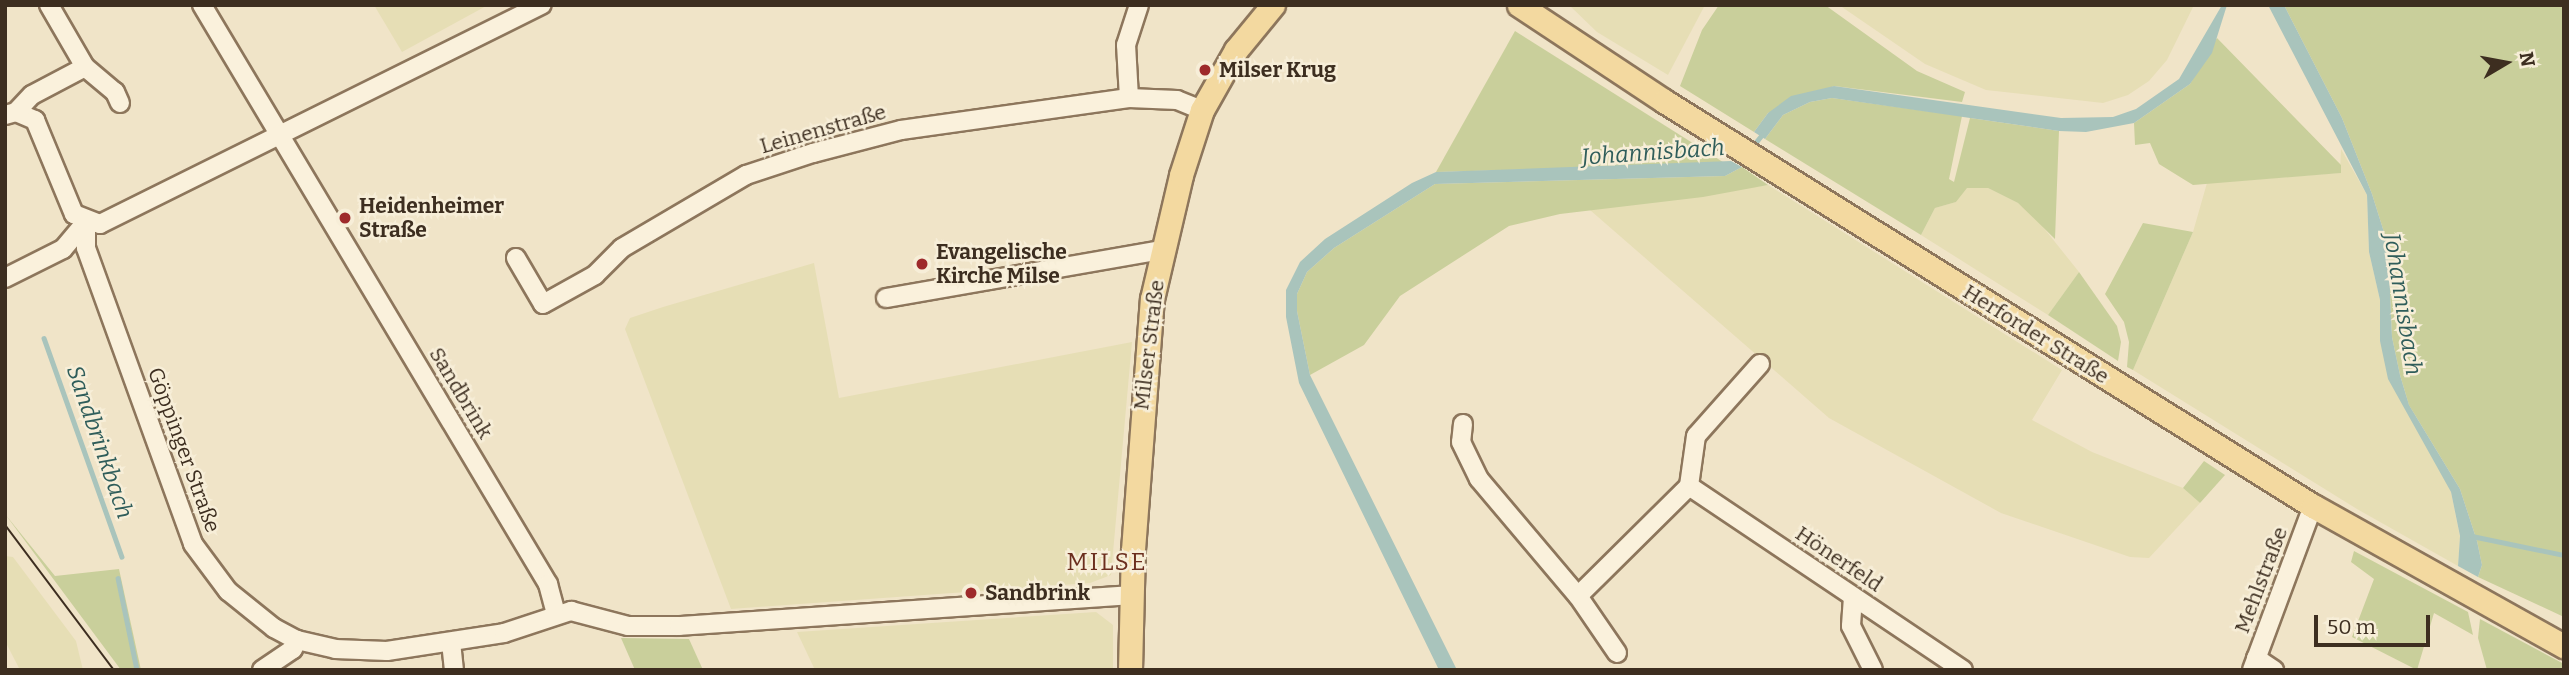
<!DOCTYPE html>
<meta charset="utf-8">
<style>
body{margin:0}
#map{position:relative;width:2569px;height:675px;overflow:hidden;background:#f0e4c8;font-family:Bitter,serif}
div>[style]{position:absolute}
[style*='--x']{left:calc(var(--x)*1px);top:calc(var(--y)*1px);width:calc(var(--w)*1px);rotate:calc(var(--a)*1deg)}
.farmland>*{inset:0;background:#e6deb5}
.green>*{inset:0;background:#c9cf9b}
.water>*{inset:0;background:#a9c4bc}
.stream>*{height:4.5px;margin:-2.25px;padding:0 2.25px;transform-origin:2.25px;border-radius:2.25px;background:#a9c4bc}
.roads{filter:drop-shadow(2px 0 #8d765c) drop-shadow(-2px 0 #8d765c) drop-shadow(0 2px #8d765c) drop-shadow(0 -2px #8d765c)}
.minor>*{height:18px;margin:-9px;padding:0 9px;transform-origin:9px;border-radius:9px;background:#faf1dc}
.major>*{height:23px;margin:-11.5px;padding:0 11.5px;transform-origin:11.5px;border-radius:11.5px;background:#f3d9a0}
.tram>*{height:2px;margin:-1px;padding:0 1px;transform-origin:1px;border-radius:1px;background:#3d2e20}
.dots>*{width:19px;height:19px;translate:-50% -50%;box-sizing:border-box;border:4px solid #f7eed8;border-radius:50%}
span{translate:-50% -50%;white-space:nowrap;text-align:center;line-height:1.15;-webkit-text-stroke:5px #f7eed8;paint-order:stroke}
.poi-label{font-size:21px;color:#3d2e20;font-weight:700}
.left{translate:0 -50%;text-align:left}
.street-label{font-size:21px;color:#3d2e20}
.water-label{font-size:23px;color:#2f5d5a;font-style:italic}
.quarter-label{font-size:24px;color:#6b2e1e;letter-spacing:2px}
.frame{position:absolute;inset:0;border:7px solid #3d2e20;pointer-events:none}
.north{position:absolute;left:2471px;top:28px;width:70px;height:70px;-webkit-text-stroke:5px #f7eed8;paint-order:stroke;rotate:80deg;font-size:19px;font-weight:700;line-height:28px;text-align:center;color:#3d2e20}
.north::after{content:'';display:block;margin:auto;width:24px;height:32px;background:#3d2e20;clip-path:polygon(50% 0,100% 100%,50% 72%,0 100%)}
.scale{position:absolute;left:2314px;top:615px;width:116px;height:32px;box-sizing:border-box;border:4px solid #3d2e20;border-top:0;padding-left:9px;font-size:21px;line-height:24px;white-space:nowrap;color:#3d2e20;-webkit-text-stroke:5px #f7eed8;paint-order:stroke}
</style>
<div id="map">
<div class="farmland">
<i style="clip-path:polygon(374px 5px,488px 5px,402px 52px)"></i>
<i style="clip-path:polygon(1569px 5px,1705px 5px,1668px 75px,1597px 32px)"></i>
<i style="clip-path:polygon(1839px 5px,2194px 5px,2167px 60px,2149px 81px,2128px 95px,2103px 103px,1986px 90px,1925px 64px)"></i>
<i style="clip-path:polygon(2341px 149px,2367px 195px,2369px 252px,2380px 300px,2380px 341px,2451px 492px,2460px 537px,2458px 566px,2357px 509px,2133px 370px,2193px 232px,2207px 183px,2340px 173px)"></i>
<i style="clip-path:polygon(1768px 185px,2062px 370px,2032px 420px,2092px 452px,2183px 488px,2200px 503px,2149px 558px,2130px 557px,2001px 513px,1829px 418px,1590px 210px)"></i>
<i style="clip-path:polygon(1967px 187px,1988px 188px,2018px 203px,2035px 217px,2079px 272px,2048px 315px,1921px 235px,1935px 208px,1956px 202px)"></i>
<i style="clip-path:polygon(814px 263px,839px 398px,1132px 342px,1111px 575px,1090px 583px,731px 609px,625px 329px,630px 318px,663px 307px)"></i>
<i style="clip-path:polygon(5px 556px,13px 557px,76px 641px,83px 670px,20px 670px,5px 641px)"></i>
<i style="clip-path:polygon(1096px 612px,1113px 625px,1113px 670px,815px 670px,797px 632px)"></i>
</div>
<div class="green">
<i style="clip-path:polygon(1719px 5px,1825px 5px,1917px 71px,1965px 92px,1962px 102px,1834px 86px,1768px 113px,1754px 132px,1680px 86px,1702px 30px)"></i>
<i style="clip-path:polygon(2284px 5px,2564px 5px,2564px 617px,2478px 577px,2482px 565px,2477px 541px,2460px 489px,2409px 405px,2400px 375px,2392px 337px,2388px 245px,2372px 194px,2342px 118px)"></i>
<i style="clip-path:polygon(1515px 31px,1726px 164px,1436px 172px)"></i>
<i style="clip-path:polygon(2217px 38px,2341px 165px,2341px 173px,2193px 185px,2159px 164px,2150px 143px,2135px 145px,2134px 123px,2190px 84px)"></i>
<i style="clip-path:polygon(1832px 98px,1962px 116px,1949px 179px,1954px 182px,1970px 118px,2059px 131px,2055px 239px,2018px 203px,1988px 188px,1967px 188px,1956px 202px,1935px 208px,1921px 235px,1765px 139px,1783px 115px,1810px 102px)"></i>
<i style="clip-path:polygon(1742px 167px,1768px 185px,1703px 197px,1560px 214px,1509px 226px,1400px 296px,1364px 345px,1310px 375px,1297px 311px,1297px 294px,1307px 272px,1334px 248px,1435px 184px,1725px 176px)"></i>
<i style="clip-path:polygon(2143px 223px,2193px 232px,2133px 370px,2127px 367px,2129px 342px,2124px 322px,2105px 294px)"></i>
<i style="clip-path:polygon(2079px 272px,2117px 326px,2121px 342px,2118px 361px,2048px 315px)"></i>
<i style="clip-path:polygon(2204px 461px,2225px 475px,2200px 503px,2183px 488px)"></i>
<i style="clip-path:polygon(5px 514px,55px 576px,119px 569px,141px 670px,121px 670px)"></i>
<i style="clip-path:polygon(2354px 551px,2468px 612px,2473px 635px,2434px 613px,2417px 670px,2352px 637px,2374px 579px,2351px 562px)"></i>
<i style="clip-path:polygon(2480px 619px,2564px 664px,2564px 670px,2487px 670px,2478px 638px)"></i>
<i style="clip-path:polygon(621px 638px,689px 639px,703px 670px,635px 670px)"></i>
</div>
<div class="water">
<i style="clip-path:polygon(2222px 5px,2227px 5px,2212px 53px,2190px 84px,2134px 123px,2086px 132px,2059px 131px,1832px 98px,1810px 102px,1783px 115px,1765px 139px,1754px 132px,1768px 113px,1791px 96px,1834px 86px,2061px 118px,2113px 117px,2136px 109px,2179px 79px)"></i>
<i style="clip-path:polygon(2268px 5px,2284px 5px,2342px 118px,2372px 194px,2388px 245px,2392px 337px,2400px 375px,2409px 405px,2460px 489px,2477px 541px,2482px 565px,2478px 577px,2458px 566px,2460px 536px,2451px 492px,2388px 379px,2380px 341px,2380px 300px,2369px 252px,2367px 195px)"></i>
<i style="clip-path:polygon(1731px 161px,1742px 167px,1725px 176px,1435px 184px,1334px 248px,1307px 272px,1297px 294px,1297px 311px,1310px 375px,1457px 670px,1439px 670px,1299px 383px,1286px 317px,1286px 290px,1300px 262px,1325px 239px,1412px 183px,1436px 172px)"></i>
</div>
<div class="stream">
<i style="--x:1752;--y:147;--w:19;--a:-51"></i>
<i style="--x:44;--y:338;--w:232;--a:70.4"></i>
<i style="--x:2472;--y:536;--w:94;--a:11.7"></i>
<i style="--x:118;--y:578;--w:94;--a:78.3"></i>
</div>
<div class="roads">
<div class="minor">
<i style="--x:202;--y:5;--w:675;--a:59.14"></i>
<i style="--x:548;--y:584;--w:30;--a:75"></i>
<i style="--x:85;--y:67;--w:39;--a:40"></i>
<i style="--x:115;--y:92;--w:12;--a:66"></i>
<i style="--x:1129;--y:98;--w:53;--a:-93.2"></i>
<i style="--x:1126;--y:45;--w:42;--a:-72"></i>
<i style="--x:16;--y:112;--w:23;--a:-47"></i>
<i style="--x:32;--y:95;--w:60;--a:-27.8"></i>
<i style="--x:85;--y:67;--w:72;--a:-120.1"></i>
<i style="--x:5;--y:115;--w:11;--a:-15"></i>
<i style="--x:16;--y:112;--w:21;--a:23"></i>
<i style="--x:35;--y:120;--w:102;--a:67.5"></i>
<i style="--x:74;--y:214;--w:28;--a:21"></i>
<i style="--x:100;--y:224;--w:493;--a:-26.4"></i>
<i style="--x:86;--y:222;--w:26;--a:90"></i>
<i style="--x:86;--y:248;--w:315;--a:70.1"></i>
<i style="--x:193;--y:544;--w:59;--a:53.3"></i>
<i style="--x:228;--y:591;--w:59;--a:38.8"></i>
<i style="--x:274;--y:628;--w:26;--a:28"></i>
<i style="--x:297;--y:640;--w:39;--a:13"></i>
<i style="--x:335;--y:649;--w:52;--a:2.2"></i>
<i style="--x:387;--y:651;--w:118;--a:-8.7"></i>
<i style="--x:504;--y:633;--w:71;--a:-18.2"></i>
<i style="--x:571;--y:611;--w:59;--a:14.7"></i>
<i style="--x:628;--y:626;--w:51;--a:0"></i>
<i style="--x:679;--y:626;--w:453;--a:-3.9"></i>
<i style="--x:516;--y:258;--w:53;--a:59.6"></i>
<i style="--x:543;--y:304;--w:60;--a:-29.1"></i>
<i style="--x:595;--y:275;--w:38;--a:-45"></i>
<i style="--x:622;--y:248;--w:144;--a:-30.5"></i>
<i style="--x:746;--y:175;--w:71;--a:-18.2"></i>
<i style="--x:813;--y:153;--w:91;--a:-14.6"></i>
<i style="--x:901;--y:130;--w:230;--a:-8"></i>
<i style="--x:1129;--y:98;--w:48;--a:2.4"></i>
<i style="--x:1177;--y:100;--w:27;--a:22"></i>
<i style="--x:5;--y:278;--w:65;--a:-26.6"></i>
<i style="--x:63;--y:249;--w:35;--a:-50"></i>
<i style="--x:886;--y:298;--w:280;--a:-9.9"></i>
<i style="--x:1760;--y:364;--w:96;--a:131.6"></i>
<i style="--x:1696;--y:436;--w:50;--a:98"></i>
<i style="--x:1689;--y:486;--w:330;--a:33.9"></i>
<i style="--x:1463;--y:424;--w:18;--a:96"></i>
<i style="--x:1461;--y:442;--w:41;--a:64.1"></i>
<i style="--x:1479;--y:479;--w:153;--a:49.8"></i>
<i style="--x:1578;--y:596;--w:69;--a:55.6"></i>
<i style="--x:1578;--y:596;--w:156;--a:-44.7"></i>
<i style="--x:1853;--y:597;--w:29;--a:94"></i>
<i style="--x:1851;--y:626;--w:49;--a:63.4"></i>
<i style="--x:451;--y:642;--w:28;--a:84"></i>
<i style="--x:2256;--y:658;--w:22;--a:34"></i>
<i style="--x:262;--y:670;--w:37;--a:-34"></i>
<i style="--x:293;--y:649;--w:10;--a:-66"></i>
<i style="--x:2252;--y:670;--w:175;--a:-69.6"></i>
</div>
<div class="major">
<i style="--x:1519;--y:5;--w:174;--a:33.5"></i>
<i style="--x:1664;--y:101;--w:765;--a:31.97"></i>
<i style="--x:2313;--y:506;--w:287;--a:29.2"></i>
<i style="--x:1130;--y:670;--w:120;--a:-88.6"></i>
<i style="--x:1133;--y:550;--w:252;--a:-85.7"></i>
<i style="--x:1152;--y:299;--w:127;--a:-76.8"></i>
<i style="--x:1181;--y:175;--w:68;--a:-72.1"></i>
<i style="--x:1202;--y:110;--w:69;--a:-60.5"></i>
<i style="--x:1236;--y:50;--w:58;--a:-50.6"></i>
</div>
</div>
<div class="tram">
<i style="--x:5;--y:525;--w:181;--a:53.1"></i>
</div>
<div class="dots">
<i style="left:1205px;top:70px;background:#9e2a2b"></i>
<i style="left:345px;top:218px;background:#9e2a2b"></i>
<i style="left:922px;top:264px;background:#9e2a2b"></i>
<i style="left:971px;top:593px;background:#9e2a2b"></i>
</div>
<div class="poi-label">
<span class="left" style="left:1219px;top:70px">Milser Krug</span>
<span class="left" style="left:359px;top:218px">Heidenheimer<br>Straße</span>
<span class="left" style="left:936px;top:264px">Evangelische<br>Kirche Milse</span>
<span class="left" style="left:985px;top:593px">Sandbrink</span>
</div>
<div class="street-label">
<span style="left:823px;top:129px;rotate:-16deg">Leinenstraße</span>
<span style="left:2036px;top:334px;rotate:32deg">Herforder Straße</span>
<span style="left:1149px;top:345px;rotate:-83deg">Milser Straße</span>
<span style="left:461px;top:393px;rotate:59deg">Sandbrink</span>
<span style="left:184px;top:450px;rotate:70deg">Göppinger Straße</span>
<span style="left:1839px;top:559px;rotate:34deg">Hönerfeld</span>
<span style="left:2261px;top:580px;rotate:-69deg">Mehlstraße</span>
</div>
<div class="water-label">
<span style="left:1653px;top:152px;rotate:-4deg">Johannisbach</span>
<span style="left:2403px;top:304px;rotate:81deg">Johannisbach</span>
<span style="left:100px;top:442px;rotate:71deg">Sandbrinkbach</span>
</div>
<div class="quarter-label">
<span style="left:1107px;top:563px">MILSE</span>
</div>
<div class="frame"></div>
<div class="north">N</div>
<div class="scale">50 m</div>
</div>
